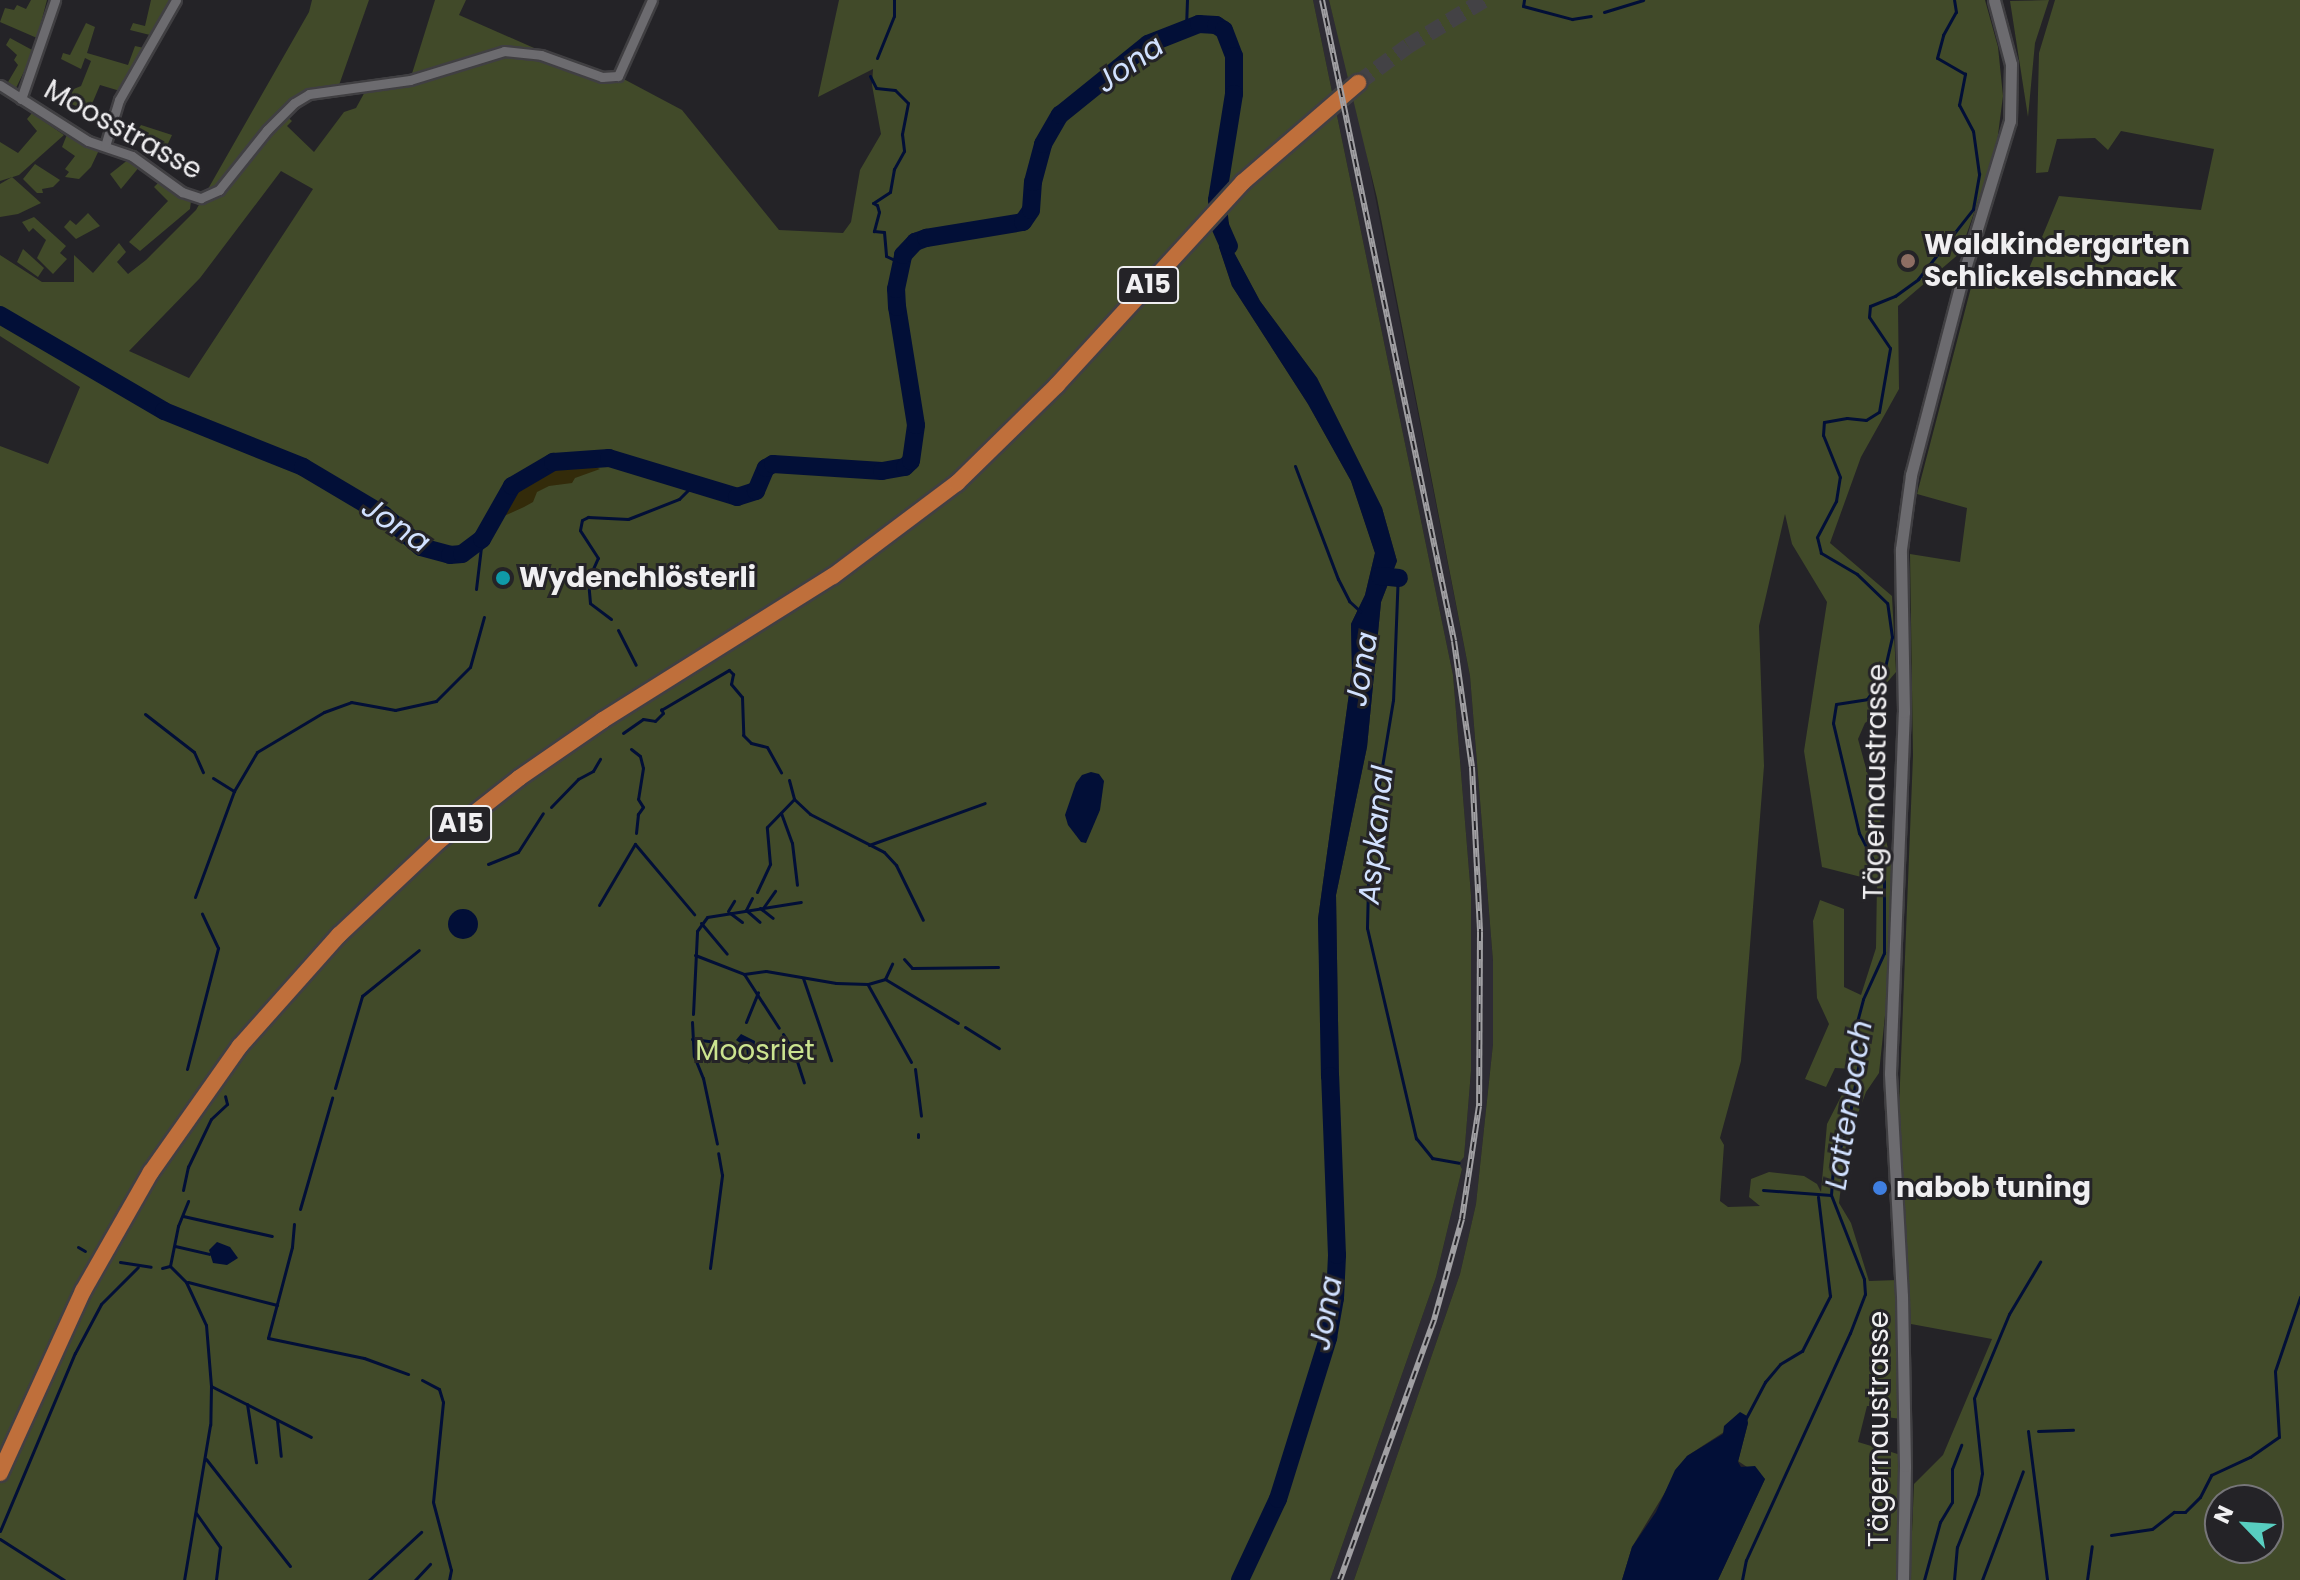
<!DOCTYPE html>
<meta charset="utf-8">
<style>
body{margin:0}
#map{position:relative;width:2300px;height:1580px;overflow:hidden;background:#242327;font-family:Poppins,sans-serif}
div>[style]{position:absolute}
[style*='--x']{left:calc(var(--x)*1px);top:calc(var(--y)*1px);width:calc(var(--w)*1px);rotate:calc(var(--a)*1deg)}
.built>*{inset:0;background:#2e2c34}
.green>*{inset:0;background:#414a29}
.sand>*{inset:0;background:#332b0a}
.water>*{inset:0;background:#020f37}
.round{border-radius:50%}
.stream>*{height:3px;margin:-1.5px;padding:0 1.5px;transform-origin:1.5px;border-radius:1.5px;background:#020f37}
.river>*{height:18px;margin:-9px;padding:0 9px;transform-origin:9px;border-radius:9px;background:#020f37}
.trunk-tunnel>*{height:16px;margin-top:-8px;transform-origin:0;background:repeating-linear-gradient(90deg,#434245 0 16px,transparent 0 24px)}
.roads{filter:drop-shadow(2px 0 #403f42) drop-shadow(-2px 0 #403f42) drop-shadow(0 2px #403f42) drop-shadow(0 -2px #403f42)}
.minor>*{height:9px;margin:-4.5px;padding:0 4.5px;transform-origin:4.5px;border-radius:4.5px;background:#6c6b6f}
.tertiary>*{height:11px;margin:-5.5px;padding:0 5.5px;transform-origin:5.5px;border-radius:5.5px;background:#6c6b6f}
.trunk>*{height:16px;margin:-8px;padding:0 8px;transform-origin:8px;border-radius:8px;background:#bf6f3b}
.rail>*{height:6px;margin-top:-3px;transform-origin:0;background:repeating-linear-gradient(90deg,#242327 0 9px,#a09fa2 0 18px);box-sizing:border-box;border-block:2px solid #a09fa2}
.dots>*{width:22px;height:22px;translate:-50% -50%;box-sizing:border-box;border:4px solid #242327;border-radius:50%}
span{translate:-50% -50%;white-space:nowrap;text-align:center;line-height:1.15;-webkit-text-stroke:6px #242327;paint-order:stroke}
.shield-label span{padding:2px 6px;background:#242327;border:2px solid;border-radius:6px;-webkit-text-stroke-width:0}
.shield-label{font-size:26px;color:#f0eff1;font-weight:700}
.street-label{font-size:28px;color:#f0eff1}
.poi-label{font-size:28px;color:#f0eff1;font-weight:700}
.left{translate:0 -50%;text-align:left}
.park-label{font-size:28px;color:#cbe38f}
.water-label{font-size:30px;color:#d1e1ff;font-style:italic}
.north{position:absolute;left:2204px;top:1484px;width:80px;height:80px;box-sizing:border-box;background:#242327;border:2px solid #767578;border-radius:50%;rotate:295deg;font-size:22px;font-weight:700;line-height:32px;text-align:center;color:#f0eff1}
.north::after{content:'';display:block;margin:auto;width:28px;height:36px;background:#58cec0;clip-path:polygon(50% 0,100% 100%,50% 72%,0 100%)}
</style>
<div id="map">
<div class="built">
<i style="clip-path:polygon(1313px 0,1329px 0,1359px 115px,1470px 676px,1493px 961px,1493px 1044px,1476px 1204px,1460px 1274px,1354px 1580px,1330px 1580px,1436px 1277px,1462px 1169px,1459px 1163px,1464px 1156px,1471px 1071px,1471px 895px,1453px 675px)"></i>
</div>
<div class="green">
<i style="clip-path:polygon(31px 0,47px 0,37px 38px,0 22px,5px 8px,14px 10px,17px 5px,26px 9px)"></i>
<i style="clip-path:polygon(151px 0,173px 0,150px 35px,130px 30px,133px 23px,145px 26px)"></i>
<i style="clip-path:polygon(evenodd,312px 0,369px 0,338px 88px,326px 89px,283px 113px,292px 121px,287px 126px,314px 152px,344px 112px,356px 108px,367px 88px,410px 80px,435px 0,466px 0,459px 15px,593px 74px,618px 76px,682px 110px,779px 230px,843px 233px,851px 222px,860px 170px,881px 134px,872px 85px,873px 69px,818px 97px,839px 0,1313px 0,1453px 675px,1471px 895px,1471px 1071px,1464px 1157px,1459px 1163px,1462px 1169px,1436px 1277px,1330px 1580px,0 1580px,0 446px,48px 464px,80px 387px,0 336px,0 255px,42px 282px,74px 282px,74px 255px,93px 273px,119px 243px,126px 252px,117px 262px,128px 274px,146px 260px,196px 210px,309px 12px,312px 0,281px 171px,313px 189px,189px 378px,129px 351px,200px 278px,281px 171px,312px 0,1220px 227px,1260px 301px,1317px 378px,1382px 508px,1397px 561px,1381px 602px,1367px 747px,1336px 895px,1339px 1081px,1320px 991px,1318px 919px,1352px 672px,1351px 624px,1365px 595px,1375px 553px,1351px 481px,1308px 404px,1232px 286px,1219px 247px,1220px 227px)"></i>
<i style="clip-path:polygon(evenodd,1329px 0,1985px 0,1998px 47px,2003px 96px,1996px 150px,1960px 253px,1898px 306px,1899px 389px,1861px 457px,1830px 543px,1892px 596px,1896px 672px,1878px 693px,1876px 715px,1865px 723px,1858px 739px,1895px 874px,1890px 968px,1879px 1073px,1866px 1092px,1846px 1145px,1839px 1203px,1851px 1223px,1869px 1281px,1898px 1280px,1901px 1419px,1879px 1416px,1880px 1406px,1867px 1406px,1858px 1442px,1901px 1455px,1898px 1580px,1718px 1580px,1765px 1479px,1738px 1461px,1748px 1423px,1724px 1432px,1687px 1456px,1632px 1547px,1622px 1580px,1354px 1580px,1460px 1274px,1476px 1204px,1493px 1044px,1493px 961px,1470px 676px,1377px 198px,1329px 0,1785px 514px,1792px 544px,1827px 602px,1804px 751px,1822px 867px,1877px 881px,1876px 948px,1861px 995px,1844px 987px,1844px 909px,1820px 900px,1813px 921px,1817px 998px,1829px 1024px,1805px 1079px,1826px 1087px,1835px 1068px,1855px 1069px,1827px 1124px,1821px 1192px,1817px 1184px,1804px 1176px,1769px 1172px,1751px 1179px,1749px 1197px,1760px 1206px,1728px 1207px,1720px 1201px,1724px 1145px,1720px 1138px,1741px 1061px,1764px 766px,1759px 626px,1785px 514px)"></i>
<i style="clip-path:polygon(2049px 0,2035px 43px,2028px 117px,2010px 1px)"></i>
<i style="clip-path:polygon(evenodd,2055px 0,2300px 0,2300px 1580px,1910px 1580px,1914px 1484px,1943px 1455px,1992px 1339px,1911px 1324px,1899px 1108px,1913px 756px,1910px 554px,1960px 562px,1967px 508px,1917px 494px,1974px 276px,2023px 283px,2059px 196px,2201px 210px,2214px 149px,2121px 131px,2108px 150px,2095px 138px,2057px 139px,2048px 172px,2036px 173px,2039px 53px,2055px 0,2220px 1500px,2268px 1500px,2268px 1548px,2220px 1548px,2220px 1500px)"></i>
<i style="clip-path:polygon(86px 23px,95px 27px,87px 53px,128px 65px,135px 46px,144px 48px,120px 91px,100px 85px,89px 111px,66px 102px,69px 91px,81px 86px,91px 61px,85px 58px,81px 69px,61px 59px,63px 53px,70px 55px)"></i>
<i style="clip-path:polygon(10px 38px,34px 51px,16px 88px,8px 82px,18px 65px,14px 60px,17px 55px,6px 45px)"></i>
<i style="clip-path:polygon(32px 113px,64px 135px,19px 175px,0 181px,0 142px,18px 153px,37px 131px,27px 119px)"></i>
<i style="clip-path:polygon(141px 125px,172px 135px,165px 150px,136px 132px)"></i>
<i style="clip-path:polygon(68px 132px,86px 145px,100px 148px,91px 167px,79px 179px,65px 177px,69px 172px,65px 169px,75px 156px,62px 147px)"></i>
<i style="clip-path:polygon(129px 159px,140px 166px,121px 189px,110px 174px)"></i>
<i style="clip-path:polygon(35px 164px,60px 180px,53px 187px,42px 189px,43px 193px,37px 193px,23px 179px)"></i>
<i style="clip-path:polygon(12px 177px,41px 203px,18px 214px,0 217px,0 184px)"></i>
<i style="clip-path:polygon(160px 181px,191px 201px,190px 209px,140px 251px,129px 242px,168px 201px,154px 187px)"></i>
<i style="clip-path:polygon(88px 213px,100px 226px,76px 239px,64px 227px,70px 220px,76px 225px)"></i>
<i style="clip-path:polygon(34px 217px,66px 246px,60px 253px,67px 259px,53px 274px,37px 258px,46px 240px,33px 228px,29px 232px,22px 222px)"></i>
<i style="clip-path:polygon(23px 249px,44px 268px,38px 277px,17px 262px)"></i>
</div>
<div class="sand">
<i style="clip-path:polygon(573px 457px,600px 469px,575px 478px,572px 483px,549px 486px,537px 492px,533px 502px,524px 507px,502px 517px,499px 514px,509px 496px,546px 464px)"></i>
</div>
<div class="water">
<i style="clip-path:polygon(1220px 226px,1260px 301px,1317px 378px,1382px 508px,1397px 561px,1381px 602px,1367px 747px,1336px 895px,1339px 1082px,1331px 1097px,1321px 1078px,1318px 919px,1352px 672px,1351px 624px,1365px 595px,1375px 553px,1351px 481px,1308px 404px,1232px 286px,1219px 247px)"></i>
<i style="clip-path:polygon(1091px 772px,1099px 774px,1104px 781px,1100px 810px,1086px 843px,1081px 842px,1068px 825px,1065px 815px,1076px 783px,1082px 775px)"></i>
<i class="round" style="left:448px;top:909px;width:30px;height:30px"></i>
<i style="clip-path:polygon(741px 1034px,755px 1041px,753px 1061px,748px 1064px,746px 1047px,736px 1040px)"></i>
<i style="clip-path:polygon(217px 1242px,230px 1247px,238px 1258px,227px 1265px,213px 1263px,209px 1250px)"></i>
<i style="clip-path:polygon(1740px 1412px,1747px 1416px,1748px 1423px,1738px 1462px,1741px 1467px,1755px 1466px,1765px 1479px,1718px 1580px,1622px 1580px,1632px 1547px,1656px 1512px,1675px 1470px,1687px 1456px,1723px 1434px,1724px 1426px)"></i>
</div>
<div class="stream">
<i style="--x:1524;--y:0;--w:6;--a:99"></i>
<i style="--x:1523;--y:6;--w:51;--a:14.9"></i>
<i style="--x:1572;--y:19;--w:19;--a:-9"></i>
<i style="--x:1604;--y:12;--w:41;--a:-17.1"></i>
<i style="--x:1186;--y:28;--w:28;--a:-88"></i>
<i style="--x:877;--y:58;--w:45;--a:-68"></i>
<i style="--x:894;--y:16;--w:16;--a:-90"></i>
<i style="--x:870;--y:76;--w:13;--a:63"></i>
<i style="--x:876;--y:88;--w:19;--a:6"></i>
<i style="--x:895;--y:90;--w:18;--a:45"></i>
<i style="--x:908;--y:103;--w:32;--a:101"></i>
<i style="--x:902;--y:134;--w:17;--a:83"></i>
<i style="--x:904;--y:151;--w:21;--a:119"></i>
<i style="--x:894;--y:169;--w:23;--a:100"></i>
<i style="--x:890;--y:192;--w:20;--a:147"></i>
<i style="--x:873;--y:203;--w:4;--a:27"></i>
<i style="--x:877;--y:205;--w:7;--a:74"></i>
<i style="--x:879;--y:212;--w:20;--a:105"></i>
<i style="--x:874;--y:231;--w:10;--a:6"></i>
<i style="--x:884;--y:232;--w:24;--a:85"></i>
<i style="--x:886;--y:256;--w:14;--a:25"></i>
<i style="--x:1295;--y:466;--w:121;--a:69.2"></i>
<i style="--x:1338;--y:579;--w:25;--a:63"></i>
<i style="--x:1349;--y:601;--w:15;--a:42"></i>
<i style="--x:1398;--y:571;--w:129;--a:92.2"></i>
<i style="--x:1393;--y:700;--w:147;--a:99.4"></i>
<i style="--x:1369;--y:845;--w:83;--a:91.4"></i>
<i style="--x:1367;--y:928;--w:216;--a:76.9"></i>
<i style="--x:1416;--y:1138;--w:26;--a:51"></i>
<i style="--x:1432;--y:1158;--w:27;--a:10"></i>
<i style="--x:476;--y:589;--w:50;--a:-83.2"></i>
<i style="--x:611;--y:619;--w:26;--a:-143"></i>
<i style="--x:590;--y:603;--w:23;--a:-95"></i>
<i style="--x:588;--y:580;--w:24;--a:-66"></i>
<i style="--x:598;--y:558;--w:33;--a:-123"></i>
<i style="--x:580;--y:530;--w:10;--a:-79"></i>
<i style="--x:582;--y:520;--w:7;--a:-27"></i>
<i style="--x:588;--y:517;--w:40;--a:2.9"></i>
<i style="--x:628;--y:519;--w:55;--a:-21.4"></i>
<i style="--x:679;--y:499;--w:20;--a:-45"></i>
<i style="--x:618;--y:630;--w:39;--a:63"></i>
<i style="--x:661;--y:710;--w:79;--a:-30.5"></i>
<i style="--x:729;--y:670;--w:6;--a:45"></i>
<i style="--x:733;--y:674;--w:10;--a:101"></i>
<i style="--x:731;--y:684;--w:17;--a:50"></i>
<i style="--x:742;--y:697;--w:38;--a:88"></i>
<i style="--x:743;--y:735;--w:11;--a:45"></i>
<i style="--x:751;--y:743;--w:16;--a:14"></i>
<i style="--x:767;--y:747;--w:29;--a:61"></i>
<i style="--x:145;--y:714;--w:62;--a:37.8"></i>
<i style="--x:194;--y:752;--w:22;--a:66"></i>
<i style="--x:623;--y:733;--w:24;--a:-35"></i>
<i style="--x:643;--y:719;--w:12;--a:9"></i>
<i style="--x:655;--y:721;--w:11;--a:-45"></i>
<i style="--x:663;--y:713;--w:4;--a:-117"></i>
<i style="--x:631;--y:749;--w:11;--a:38"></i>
<i style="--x:640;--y:756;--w:12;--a:76"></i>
<i style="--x:643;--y:768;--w:31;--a:99"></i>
<i style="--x:638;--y:799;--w:9;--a:58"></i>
<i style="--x:643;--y:807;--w:9;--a:126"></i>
<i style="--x:638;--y:814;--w:19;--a:96"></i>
<i style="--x:213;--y:778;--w:25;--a:32"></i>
<i style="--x:789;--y:780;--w:20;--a:75"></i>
<i style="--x:794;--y:799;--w:22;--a:43"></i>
<i style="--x:810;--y:814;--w:83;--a:27.2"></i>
<i style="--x:884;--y:852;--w:18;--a:47"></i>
<i style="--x:896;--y:865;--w:61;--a:63.9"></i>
<i style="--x:551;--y:807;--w:39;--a:-46"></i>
<i style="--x:578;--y:779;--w:17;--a:-28"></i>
<i style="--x:593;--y:771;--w:14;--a:-60"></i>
<i style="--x:781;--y:813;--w:32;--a:70"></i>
<i style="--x:792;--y:843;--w:42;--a:83.2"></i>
<i style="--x:869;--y:845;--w:123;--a:-19.9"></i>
<i style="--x:488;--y:864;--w:32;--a:-22"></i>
<i style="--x:518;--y:852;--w:46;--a:-57.3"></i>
<i style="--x:757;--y:892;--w:31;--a:-65"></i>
<i style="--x:770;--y:864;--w:37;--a:-95"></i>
<i style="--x:767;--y:827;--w:39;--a:-46"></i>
<i style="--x:195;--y:897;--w:113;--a:-69.8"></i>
<i style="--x:234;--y:791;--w:45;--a:-59.5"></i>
<i style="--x:257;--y:752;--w:78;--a:-30.8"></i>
<i style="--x:324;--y:712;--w:29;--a:-20"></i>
<i style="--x:351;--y:702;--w:45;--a:10.3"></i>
<i style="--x:395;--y:710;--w:42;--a:-12.4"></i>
<i style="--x:436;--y:701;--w:48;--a:-45"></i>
<i style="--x:470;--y:667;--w:52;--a:-74.4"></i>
<i style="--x:752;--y:898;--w:13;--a:117"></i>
<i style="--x:746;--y:910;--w:18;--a:41"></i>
<i style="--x:599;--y:905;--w:71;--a:-59.5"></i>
<i style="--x:635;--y:844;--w:92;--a:49.9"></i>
<i style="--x:760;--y:908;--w:16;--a:38"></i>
<i style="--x:763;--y:908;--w:21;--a:-55"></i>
<i style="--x:728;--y:911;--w:12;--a:-59"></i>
<i style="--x:730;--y:913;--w:15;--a:37"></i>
<i style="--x:701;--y:923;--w:40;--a:50"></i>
<i style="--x:695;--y:955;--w:53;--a:21.2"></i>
<i style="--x:744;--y:974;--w:22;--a:-8"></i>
<i style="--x:766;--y:971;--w:71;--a:9.7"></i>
<i style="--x:836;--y:983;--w:32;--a:2"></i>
<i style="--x:868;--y:984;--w:18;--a:-16"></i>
<i style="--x:885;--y:979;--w:85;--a:31.1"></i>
<i style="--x:904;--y:959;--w:12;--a:48"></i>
<i style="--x:912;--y:968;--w:86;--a:-0.7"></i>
<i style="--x:744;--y:974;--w:64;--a:57.1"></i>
<i style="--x:803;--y:978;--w:87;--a:71.1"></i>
<i style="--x:885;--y:979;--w:17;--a:-65"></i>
<i style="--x:868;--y:985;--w:88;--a:60.8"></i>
<i style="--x:693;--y:1014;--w:83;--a:-87.2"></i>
<i style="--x:697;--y:931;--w:17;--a:-54"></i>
<i style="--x:707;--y:917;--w:95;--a:-9.1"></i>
<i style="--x:692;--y:1022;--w:34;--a:87"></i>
<i style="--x:694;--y:1056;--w:24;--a:68"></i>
<i style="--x:703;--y:1078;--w:67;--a:78"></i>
<i style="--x:746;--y:1022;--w:32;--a:-68"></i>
<i style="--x:965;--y:1027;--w:40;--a:32"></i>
<i style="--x:783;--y:1034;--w:21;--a:59"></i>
<i style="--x:794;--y:1052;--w:32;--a:72"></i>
<i style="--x:692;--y:1039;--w:38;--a:7"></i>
<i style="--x:187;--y:1069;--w:125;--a:-75.6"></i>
<i style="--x:218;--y:948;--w:38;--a:-115"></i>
<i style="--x:915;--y:1069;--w:47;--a:82.7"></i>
<i style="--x:335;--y:1088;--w:96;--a:-73.6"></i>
<i style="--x:362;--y:996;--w:73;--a:-38.9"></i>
<i style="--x:918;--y:1137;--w:3;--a:-90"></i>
<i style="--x:183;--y:1190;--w:24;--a:-78"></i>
<i style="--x:188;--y:1167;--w:53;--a:-64.4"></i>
<i style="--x:211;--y:1119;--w:22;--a:-43"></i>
<i style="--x:227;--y:1104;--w:8;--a:-104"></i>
<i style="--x:1763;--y:1190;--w:68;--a:4.2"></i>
<i style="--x:300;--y:1209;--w:116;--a:-73.9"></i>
<i style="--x:183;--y:1216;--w:91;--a:12.7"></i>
<i style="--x:294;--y:1224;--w:23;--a:95"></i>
<i style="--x:292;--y:1247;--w:94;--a:104.8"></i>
<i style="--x:268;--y:1338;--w:98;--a:11.8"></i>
<i style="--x:364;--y:1358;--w:47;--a:20"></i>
<i style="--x:175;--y:1246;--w:35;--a:13"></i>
<i style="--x:78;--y:1247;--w:8;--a:30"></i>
<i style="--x:120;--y:1262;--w:31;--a:9"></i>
<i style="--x:170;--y:1266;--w:23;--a:45"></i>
<i style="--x:186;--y:1282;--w:47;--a:65.1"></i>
<i style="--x:206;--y:1325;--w:61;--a:85.3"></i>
<i style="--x:211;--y:1386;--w:39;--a:91"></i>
<i style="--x:210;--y:1425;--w:157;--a:99.5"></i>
<i style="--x:162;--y:1268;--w:8;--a:-14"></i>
<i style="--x:170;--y:1266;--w:41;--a:-78.7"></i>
<i style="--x:178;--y:1226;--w:27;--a:-68"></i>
<i style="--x:710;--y:1268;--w:94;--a:-82.6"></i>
<i style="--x:722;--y:1175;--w:22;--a:-100"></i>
<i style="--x:188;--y:1282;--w:92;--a:14.5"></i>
<i style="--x:422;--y:1380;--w:19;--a:28"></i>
<i style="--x:439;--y:1389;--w:14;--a:73"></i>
<i style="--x:443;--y:1402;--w:100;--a:95.7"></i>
<i style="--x:433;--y:1502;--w:70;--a:75.2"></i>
<i style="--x:451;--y:1570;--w:10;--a:101"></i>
<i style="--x:211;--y:1386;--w:112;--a:27"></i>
<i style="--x:247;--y:1404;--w:59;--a:81.2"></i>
<i style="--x:1746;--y:1418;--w:41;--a:-62.2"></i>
<i style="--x:1765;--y:1382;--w:23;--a:-50"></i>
<i style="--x:1780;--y:1364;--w:26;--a:-31"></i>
<i style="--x:1802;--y:1351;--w:62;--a:-63"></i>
<i style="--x:1830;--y:1296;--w:100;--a:-96.9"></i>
<i style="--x:277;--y:1420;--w:36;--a:84"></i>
<i style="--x:2028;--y:1431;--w:150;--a:82.7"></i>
<i style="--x:2038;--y:1431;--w:35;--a:-2"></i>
<i style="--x:206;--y:1459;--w:136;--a:51.9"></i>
<i style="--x:196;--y:1513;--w:42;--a:54.8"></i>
<i style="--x:220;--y:1547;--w:33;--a:97"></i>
<i style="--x:0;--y:1531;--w:193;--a:-67.2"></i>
<i style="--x:75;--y:1353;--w:55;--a:-62"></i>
<i style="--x:101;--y:1304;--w:52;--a:-45"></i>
<i style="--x:2111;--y:1535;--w:41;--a:-8.3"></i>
<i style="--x:2152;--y:1529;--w:28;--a:-38"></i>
<i style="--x:2174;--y:1512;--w:11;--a:0"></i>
<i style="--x:2185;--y:1512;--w:21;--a:-45"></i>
<i style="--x:2200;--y:1497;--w:25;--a:-63"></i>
<i style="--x:2211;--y:1475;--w:43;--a:-24.8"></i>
<i style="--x:2250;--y:1457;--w:35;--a:-35"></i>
<i style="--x:2279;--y:1437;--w:66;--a:-93.5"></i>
<i style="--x:2275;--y:1371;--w:78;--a:-71.3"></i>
<i style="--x:0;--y:1539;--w:76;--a:32.6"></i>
<i style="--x:369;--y:1580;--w:71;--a:-42.7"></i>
<i style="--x:415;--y:1580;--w:22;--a:-47"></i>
<i style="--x:1742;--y:1580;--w:20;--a:-79"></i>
<i style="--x:1746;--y:1560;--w:250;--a:-65.4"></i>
<i style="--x:1850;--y:1333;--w:42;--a:-69"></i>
<i style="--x:1865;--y:1294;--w:15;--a:-94"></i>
<i style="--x:1864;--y:1279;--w:90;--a:-111.4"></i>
<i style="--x:1831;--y:1195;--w:26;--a:-86"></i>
<i style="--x:1833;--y:1169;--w:47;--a:-71.6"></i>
<i style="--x:1848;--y:1124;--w:63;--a:-79.9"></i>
<i style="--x:1859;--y:1062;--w:29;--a:-100"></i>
<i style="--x:1854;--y:1033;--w:35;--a:-75"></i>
<i style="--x:1863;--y:999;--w:51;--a:-65.5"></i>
<i style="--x:1884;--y:953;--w:72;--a:-90"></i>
<i style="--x:1884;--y:881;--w:54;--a:-117.5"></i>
<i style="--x:1859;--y:833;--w:113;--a:-103.3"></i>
<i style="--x:1833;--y:723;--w:19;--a:-81"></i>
<i style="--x:1836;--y:704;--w:31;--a:-9"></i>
<i style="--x:1867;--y:699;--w:28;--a:-55"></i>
<i style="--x:1883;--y:676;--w:40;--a:-77"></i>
<i style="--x:1892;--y:637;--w:34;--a:-98"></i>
<i style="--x:1887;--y:603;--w:42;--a:-136"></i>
<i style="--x:1857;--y:574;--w:42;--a:-149.7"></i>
<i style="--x:1821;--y:553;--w:16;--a:-104"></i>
<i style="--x:1817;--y:537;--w:41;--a:-62.2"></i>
<i style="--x:1836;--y:501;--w:24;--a:-81"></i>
<i style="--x:1840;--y:477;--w:45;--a:-112"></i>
<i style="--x:1823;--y:435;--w:13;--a:-86"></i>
<i style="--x:1824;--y:422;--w:23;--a:-10"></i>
<i style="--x:1847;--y:418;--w:19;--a:6"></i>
<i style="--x:1866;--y:420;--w:15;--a:-32"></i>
<i style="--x:1879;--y:412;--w:65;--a:-80.2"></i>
<i style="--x:1890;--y:348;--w:37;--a:-124"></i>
<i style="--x:1869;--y:317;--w:11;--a:-85"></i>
<i style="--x:1870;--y:306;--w:27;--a:-22"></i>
<i style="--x:1895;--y:296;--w:29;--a:-36"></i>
<i style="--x:1918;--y:279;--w:89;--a:-51.8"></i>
<i style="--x:1973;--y:209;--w:36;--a:-80"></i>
<i style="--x:1979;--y:174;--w:43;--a:-97.9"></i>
<i style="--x:1973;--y:131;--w:30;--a:-118"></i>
<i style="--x:1959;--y:105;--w:32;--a:-79"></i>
<i style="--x:1965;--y:74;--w:32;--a:-150"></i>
<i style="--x:1937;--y:58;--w:24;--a:-75"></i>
<i style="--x:1943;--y:35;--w:26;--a:-61"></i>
<i style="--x:1956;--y:12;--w:12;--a:-99"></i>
<i style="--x:1924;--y:1580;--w:60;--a:-74.6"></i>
<i style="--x:1940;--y:1522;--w:23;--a:-59"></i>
<i style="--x:1952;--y:1502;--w:33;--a:-90"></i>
<i style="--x:1952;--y:1469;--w:26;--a:-69"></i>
<i style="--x:1954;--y:1580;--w:33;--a:-85"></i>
<i style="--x:1957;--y:1547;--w:57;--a:-68.4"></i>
<i style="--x:1978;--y:1494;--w:21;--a:-79"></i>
<i style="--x:1982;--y:1473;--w:75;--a:-96.1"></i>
<i style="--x:1974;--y:1398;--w:91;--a:-67.4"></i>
<i style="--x:2009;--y:1314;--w:61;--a:-59.2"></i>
<i style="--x:1982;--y:1580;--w:116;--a:-69.4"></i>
<i style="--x:2087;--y:1580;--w:34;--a:-82"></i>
</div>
<div class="river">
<i style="--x:0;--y:315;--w:190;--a:30.3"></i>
<i style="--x:164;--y:411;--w:150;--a:21.9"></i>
<i style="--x:303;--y:467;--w:94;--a:30.7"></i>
<i style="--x:384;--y:515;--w:49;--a:40.9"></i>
<i style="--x:421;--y:547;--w:30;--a:15"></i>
<i style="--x:450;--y:555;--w:12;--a:-5"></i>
<i style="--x:462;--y:554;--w:25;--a:-37"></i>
<i style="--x:482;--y:539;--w:61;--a:-60.5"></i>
<i style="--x:512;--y:486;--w:48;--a:-30.3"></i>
<i style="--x:553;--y:462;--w:56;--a:-4.1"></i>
<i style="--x:609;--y:458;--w:134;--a:16.9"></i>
<i style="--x:737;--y:497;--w:20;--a:-18"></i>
<i style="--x:756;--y:491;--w:25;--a:-67"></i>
<i style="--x:766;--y:468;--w:8;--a:-30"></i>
<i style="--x:773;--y:464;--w:109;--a:3.7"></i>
<i style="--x:882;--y:471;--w:23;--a:-10"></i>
<i style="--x:905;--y:467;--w:8;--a:-45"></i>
<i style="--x:911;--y:461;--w:36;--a:-82"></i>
<i style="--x:916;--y:425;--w:120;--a:-99.1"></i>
<i style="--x:897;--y:307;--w:18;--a:-93"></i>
<i style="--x:896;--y:289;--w:35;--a:-78"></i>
<i style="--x:903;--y:255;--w:18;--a:-47"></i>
<i style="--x:915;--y:242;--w:12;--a:-20"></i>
<i style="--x:926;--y:238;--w:98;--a:-9.4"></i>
<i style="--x:1023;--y:222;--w:14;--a:-56"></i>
<i style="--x:1031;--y:210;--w:28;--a:-86"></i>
<i style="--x:1033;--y:182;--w:39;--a:-75"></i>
<i style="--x:1043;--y:144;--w:34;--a:-60"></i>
<i style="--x:1060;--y:115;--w:113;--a:-38.9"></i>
<i style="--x:1148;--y:44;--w:55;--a:-21.4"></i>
<i style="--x:1199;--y:24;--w:17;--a:3"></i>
<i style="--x:1216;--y:25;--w:9;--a:32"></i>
<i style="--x:1224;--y:30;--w:28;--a:69"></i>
<i style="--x:1234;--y:56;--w:38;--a:90"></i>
<i style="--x:1234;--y:94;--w:107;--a:99.1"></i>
<i style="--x:1217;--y:200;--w:26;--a:83"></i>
<i style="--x:1220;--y:226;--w:22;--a:66"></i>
<i style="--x:1380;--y:576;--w:19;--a:6"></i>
<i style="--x:1240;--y:1580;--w:89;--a:-64.9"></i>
<i style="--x:1278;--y:1499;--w:169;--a:-72.7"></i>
<i style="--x:1328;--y:1338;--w:41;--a:-80.1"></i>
<i style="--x:1335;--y:1298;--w:43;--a:-87.3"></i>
<i style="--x:1337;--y:1255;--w:179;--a:-92.2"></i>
</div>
<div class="trunk-tunnel">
<i style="--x:1358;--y:83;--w:62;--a:-36.5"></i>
<i style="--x:1408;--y:46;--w:89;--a:-31.2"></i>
</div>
<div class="roads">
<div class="minor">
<i style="--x:0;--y:85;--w:104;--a:32.5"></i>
<i style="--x:88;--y:141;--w:46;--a:18.8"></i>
<i style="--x:132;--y:156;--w:62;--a:35.8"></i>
<i style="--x:182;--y:192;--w:20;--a:18"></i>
<i style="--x:201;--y:198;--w:20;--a:-24"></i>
<i style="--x:219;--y:190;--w:77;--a:-51.3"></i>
<i style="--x:267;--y:130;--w:38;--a:-45"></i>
<i style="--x:294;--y:103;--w:17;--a:-31"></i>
<i style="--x:309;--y:94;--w:102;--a:-7.9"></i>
<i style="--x:410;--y:80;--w:98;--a:-17.1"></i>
<i style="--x:504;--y:51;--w:37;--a:6"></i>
<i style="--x:541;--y:55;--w:65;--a:19.8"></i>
<i style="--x:602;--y:77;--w:16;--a:-4"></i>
<i style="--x:618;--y:76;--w:83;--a:-65.9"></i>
<i style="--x:21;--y:99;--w:105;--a:-71"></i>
<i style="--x:105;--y:146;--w:48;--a:-73.1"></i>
<i style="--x:119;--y:100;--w:115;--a:-60.3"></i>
</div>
<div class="tertiary">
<i style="--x:1903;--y:1580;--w:114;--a:-89"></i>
<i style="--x:1905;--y:1466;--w:170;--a:-91"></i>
<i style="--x:1902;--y:1296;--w:223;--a:-93.1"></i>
<i style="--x:1890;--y:1073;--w:361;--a:-87.8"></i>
<i style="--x:1904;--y:712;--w:163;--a:-91.1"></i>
<i style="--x:1901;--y:549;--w:75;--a:-82.3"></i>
<i style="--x:1911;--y:475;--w:210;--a:-75.4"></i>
<i style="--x:1964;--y:272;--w:158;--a:-73.1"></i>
<i style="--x:2010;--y:121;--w:57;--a:-89"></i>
<i style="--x:2011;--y:64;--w:66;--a:-104.9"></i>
</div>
<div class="trunk">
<i style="--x:0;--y:1473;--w:200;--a:-65.5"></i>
<i style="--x:83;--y:1291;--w:137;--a:-60.3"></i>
<i style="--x:151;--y:1172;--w:154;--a:-54.8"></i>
<i style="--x:240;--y:1046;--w:149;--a:-48.3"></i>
<i style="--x:339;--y:935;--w:137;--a:-43.2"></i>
<i style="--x:439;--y:841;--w:102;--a:-38.2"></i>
<i style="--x:519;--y:778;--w:102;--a:-34.6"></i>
<i style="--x:603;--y:720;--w:271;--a:-32.1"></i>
<i style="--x:833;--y:576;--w:155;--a:-36.9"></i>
<i style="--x:957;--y:483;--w:140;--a:-44.4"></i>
<i style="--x:1057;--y:385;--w:275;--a:-47.5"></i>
<i style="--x:1243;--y:182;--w:152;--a:-40.7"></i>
</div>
</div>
<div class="rail">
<i style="--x:1322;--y:0;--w:654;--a:78.36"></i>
<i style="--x:1454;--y:641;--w:127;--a:81.9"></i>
<i style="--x:1472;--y:767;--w:165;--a:87.2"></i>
<i style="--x:1480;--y:932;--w:174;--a:90.3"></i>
<i style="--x:1479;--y:1106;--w:114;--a:98.6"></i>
<i style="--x:1462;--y:1219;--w:105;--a:105.5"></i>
<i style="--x:1434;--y:1320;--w:276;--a:109.9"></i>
</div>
<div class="dots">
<i style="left:1908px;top:261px;background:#8d6e63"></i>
<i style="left:503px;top:578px;background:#0f9aa8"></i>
<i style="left:1880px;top:1188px;background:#3f7fe0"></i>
</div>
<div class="shield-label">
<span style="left:1148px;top:285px">A15</span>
<span style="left:461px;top:824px">A15</span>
</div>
<div class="street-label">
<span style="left:123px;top:130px;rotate:29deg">Moosstrasse</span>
<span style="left:1876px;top:782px;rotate:-89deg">Tägernaustrasse</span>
<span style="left:1879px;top:1429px;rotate:-90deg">Tägernaustrasse</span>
</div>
<div class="poi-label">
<span class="left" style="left:1924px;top:261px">Waldkindergarten<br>Schlickelschnack</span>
<span class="left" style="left:519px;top:578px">Wydenchlösterli</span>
<span class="left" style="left:1896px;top:1188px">nabob tuning</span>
</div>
<div class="park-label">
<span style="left:755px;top:1051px">Moosriet</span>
</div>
<div class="water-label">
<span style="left:1130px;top:64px;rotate:-35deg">Jona</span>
<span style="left:396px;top:525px;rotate:34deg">Jona</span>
<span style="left:1362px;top:669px;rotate:-81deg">Jona</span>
<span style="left:1376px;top:835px;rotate:-84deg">Aspkanal</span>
<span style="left:1849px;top:1105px;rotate:-81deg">Lattenbach</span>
<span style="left:1326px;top:1313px;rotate:-80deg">Jona</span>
</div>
<div class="north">N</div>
</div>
